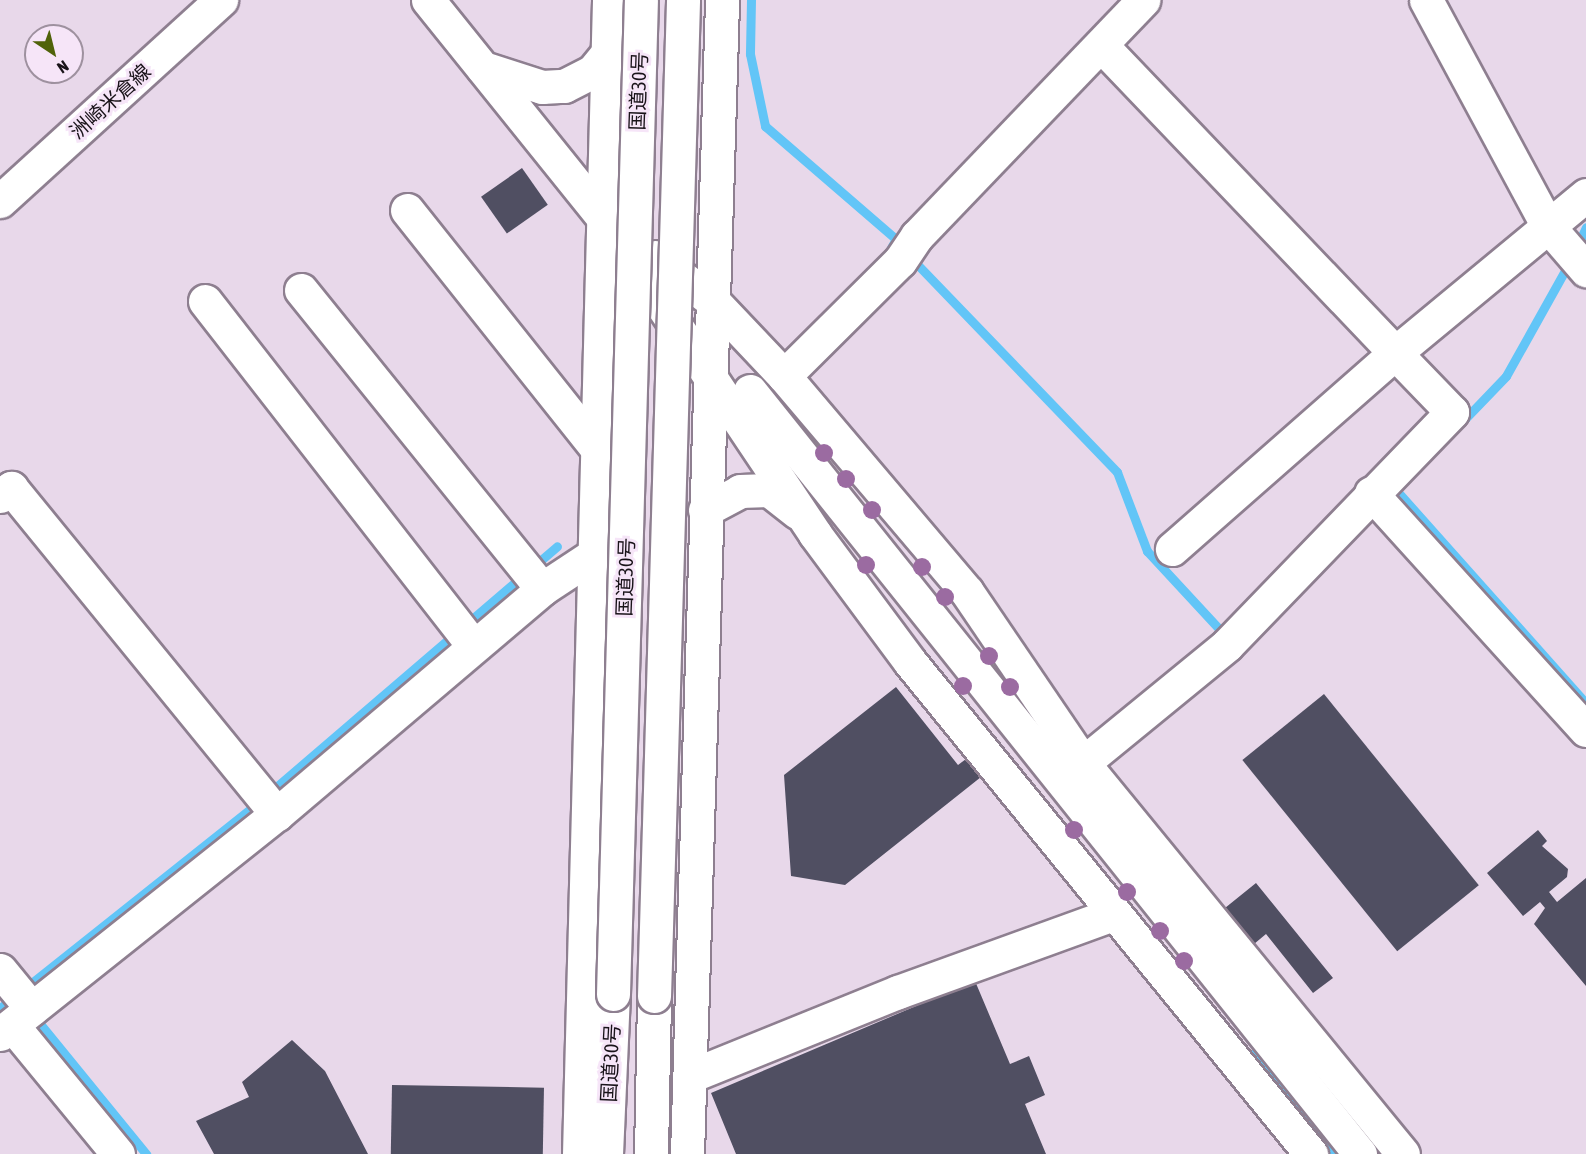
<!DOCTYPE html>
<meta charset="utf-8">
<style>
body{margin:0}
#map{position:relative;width:1586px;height:1154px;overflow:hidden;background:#e8d8ea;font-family:"Asap Condensed","Noto Sans JP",sans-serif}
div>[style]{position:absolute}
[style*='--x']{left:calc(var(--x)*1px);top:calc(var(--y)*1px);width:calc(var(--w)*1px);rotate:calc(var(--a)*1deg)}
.stream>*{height:9px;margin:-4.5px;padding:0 4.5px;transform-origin:4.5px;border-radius:4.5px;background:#62c5f7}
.building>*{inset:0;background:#504f62;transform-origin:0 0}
.roads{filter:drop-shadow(2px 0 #8e7f90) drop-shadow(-2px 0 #8e7f90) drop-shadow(0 2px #8e7f90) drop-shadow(0 -2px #8e7f90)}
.minor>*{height:33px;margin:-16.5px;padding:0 16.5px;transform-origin:16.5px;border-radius:16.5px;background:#fff}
.major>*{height:33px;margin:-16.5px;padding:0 16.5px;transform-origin:16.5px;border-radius:16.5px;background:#fff}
.highway>*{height:33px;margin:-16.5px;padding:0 16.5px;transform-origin:16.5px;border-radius:16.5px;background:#fff}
.bridges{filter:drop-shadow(2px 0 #8e7f90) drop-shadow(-2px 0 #8e7f90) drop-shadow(0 2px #8e7f90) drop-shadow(0 -2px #8e7f90)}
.highway-bridge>*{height:33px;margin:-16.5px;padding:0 16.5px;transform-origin:16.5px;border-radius:16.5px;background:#fff}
.trees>*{width:18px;height:18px;margin:-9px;border-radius:50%;background:#9b6ba1}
span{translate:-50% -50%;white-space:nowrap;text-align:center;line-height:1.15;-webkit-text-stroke:6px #f6e5f8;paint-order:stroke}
.street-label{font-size:20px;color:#191319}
.north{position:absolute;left:24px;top:24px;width:60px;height:60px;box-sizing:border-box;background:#f6e5f8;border:2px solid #9e919f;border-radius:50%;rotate:145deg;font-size:16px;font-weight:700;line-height:24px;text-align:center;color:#191319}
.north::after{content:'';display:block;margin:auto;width:21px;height:27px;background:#50620a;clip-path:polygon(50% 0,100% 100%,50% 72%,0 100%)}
</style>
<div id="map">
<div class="stream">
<i style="--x:751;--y:0;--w:54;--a:91.1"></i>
<i style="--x:750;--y:54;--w:74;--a:78.2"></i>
<i style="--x:765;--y:126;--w:173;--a:40.8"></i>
<i style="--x:896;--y:239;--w:10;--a:119"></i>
<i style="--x:1580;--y:240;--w:14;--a:-65"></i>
<i style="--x:918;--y:255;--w:7;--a:124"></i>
<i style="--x:914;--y:261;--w:293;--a:46.1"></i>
<i style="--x:1117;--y:472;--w:85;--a:69.2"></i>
<i style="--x:1147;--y:551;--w:109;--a:47.2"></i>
<i style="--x:1461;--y:423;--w:65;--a:-46.2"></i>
<i style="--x:1506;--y:376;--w:127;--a:-60.8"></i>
<i style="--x:1390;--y:497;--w:9;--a:-49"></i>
<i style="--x:1396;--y:490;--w:285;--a:48.3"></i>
<i style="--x:0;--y:1008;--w:325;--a:-38.5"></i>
<i style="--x:254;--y:806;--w:399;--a:-40.6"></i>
<i style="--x:32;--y:1014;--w:181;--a:50.8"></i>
<i style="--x:1251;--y:1054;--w:130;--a:50.3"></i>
</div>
<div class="building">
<i style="left:522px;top:168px;width:45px;height:50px;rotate:55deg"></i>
<i style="clip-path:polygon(896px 687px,958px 765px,966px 759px,981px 777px,845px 885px,791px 876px,784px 775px)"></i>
<i style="left:1324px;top:694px;width:246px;height:105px;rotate:51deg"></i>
<i style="clip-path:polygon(1538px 830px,1547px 841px,1542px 846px,1568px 869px,1567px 877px,1549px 892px,1557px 902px,1586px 878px,1586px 986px,1534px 924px,1545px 908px,1540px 902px,1523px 916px,1487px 873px)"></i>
<i style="clip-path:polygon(1256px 883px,1333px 978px,1313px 993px,1266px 934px,1254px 944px,1225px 908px)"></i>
<i style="clip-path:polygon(975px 981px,1010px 1064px,1029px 1056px,1045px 1095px,1025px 1104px,1046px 1154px,736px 1154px,711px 1093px)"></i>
<i style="clip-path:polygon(292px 1040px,325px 1071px,368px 1154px,214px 1154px,196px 1121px,249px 1097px,242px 1082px)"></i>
<i style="left:392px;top:1085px;width:152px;height:69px;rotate:1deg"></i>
</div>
<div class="roads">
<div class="minor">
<i style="--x:428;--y:0;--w:282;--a:51.2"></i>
<i style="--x:605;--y:220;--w:378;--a:56.2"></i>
<i style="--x:815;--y:534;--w:159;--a:53.4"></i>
<i style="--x:910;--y:662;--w:635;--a:50.82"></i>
<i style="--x:1426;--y:0;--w:255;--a:61.7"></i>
<i style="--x:1547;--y:225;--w:60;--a:49.1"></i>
<i style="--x:1101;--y:45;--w:426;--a:46.3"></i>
<i style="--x:1395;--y:353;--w:297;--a:138.7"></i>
<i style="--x:483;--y:68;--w:62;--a:17.9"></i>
<i style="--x:542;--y:87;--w:22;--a:-3"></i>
<i style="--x:564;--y:86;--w:33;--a:-27"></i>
<i style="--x:593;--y:71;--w:22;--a:-51"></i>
<i style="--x:407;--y:210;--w:300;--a:51.5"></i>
<i style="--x:655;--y:257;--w:74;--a:37.3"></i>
<i style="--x:714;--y:302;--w:102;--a:46.6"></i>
<i style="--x:784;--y:376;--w:283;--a:49.7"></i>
<i style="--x:967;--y:592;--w:207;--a:55.8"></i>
<i style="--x:1083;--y:763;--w:505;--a:50.7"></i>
<i style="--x:301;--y:290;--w:384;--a:51.1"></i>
<i style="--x:205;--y:301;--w:437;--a:52.1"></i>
<i style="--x:784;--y:376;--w:163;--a:-44.8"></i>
<i style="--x:900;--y:261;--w:30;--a:-56"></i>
<i style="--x:917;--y:236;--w:327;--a:-46.2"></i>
<i style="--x:750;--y:391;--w:977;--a:51.36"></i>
<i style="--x:1371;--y:493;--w:320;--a:47.8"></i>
<i style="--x:0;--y:496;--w:14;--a:-36"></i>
<i style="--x:11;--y:488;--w:421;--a:50.8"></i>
<i style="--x:705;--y:510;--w:40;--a:-28"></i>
<i style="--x:740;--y:491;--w:29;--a:-2"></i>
<i style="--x:769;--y:490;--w:36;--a:38"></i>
<i style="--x:1083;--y:763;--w:186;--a:-39.3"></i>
<i style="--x:1227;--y:645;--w:324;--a:-46"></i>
<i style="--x:1452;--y:412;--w:82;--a:-134"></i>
<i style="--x:1395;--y:353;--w:248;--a:-39.6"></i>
<i style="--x:0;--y:970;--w:50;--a:50.6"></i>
<i style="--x:12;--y:1025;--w:167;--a:50.6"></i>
<i style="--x:0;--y:1034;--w:354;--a:-38.5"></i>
<i style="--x:277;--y:814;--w:348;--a:-40.3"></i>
<i style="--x:542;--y:589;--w:60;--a:-33.4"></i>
<i style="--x:690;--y:1076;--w:224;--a:-22"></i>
<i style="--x:898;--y:992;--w:230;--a:-19.9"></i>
</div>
<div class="major">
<i style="--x:0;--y:201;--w:299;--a:-42.3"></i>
</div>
<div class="highway">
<i style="--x:579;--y:1154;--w:1154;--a:-88.51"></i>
<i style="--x:606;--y:1154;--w:160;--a:-87.5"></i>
<i style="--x:651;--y:1154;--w:158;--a:-88.9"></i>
<i style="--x:687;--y:1154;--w:1155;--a:-88.26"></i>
</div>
</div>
<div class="bridges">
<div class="highway-bridge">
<i style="--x:613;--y:994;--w:994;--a:-88.39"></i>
<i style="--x:654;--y:996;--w:996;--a:-88.33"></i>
</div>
</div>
<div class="trees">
<i style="left:824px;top:453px"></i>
<i style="left:846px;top:479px"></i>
<i style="left:872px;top:510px"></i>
<i style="left:866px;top:565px"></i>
<i style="left:922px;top:567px"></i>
<i style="left:945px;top:597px"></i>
<i style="left:989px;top:656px"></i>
<i style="left:963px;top:686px"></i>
<i style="left:1010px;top:687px"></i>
<i style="left:1074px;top:830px"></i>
<i style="left:1127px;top:892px"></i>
<i style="left:1160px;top:931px"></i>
<i style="left:1184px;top:961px"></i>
</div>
<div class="street-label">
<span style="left:638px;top:91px;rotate:-88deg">国道30号</span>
<span style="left:110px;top:101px;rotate:-42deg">洲崎米倉線</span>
<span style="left:625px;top:577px;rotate:-88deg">国道30号</span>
<span style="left:610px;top:1063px;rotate:-87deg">国道30号</span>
</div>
<div class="north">N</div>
</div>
